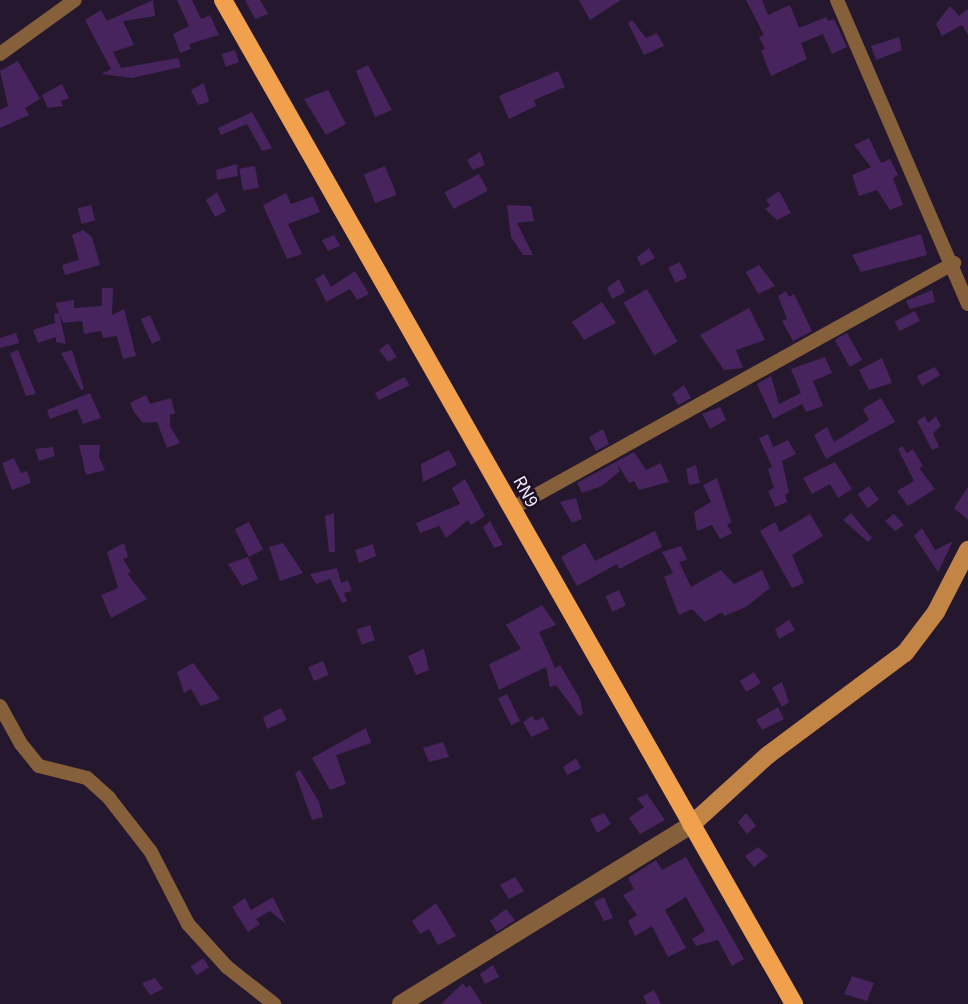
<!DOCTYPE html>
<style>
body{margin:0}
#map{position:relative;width:968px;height:1004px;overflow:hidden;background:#25182e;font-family:"Source Sans 3",sans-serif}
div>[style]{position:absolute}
.building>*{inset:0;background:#47245d;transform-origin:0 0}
.minor>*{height:14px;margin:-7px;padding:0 7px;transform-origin:7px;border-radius:7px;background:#86603b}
.tertiary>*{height:18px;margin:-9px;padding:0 9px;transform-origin:9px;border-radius:9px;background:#86603b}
.secondary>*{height:18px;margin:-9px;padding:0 9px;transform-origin:9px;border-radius:9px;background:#c28546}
.primary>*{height:18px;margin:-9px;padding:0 9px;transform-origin:9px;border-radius:9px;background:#f1a14e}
span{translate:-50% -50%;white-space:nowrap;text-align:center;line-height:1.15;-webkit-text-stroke:5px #1c0f24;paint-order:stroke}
.street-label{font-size:19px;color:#f2e9f9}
</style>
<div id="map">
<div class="building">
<i style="clip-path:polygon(153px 0,155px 16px,123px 21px,134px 45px,113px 52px,121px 68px,178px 58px,181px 67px,132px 78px,101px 74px,111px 69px,85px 20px,101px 10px,107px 21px)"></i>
<i style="clip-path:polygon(177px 0,192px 0,201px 19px,210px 15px,219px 35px,189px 44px,191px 49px,180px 53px,173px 34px,189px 26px)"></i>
<i style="clip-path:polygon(245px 0,260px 0,268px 14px,255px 19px)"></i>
<i style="clip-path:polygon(579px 0,621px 0,590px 20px)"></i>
<i style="clip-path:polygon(746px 0,762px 0,768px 15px,790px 5px,799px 28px,826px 17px,828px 21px,834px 19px,847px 47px,832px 54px,823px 34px,801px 43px,807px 59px,771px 76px,761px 51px,765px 49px,759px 37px,764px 35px)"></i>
<i style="clip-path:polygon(950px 6px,959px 16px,968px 9px,968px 35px,962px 25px,942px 36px,936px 24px)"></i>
<i style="clip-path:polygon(632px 20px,646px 38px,657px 33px,664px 46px,644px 55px,628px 23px)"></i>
<i style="clip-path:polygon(899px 37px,902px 50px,876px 60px,871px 46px)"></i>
<i style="left:235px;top:50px;width:13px;height:14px;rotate:72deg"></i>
<i style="clip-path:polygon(18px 61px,40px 99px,25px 108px,29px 115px,0 128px,0 110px,8px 106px,0 71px)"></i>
<i style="clip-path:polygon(368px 65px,392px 110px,375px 117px,356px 71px)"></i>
<i style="clip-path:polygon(558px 71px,565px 87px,534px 100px,536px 106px,509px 119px,499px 96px)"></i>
<i style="clip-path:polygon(204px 83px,209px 102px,198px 105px,191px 90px)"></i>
<i style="clip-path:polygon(62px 84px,69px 98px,61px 101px,63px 106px,48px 108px,42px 95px)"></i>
<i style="clip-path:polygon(328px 90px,346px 124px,326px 135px,304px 99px)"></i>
<i style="clip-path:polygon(252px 112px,272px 148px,262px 151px,247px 124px,221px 135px,218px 128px)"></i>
<i style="clip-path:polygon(869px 138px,881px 163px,890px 159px,898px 175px,893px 178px,903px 205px,890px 210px,877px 190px,859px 196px,852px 175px,871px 167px,854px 145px)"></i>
<i style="clip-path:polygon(480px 152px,485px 165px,473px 170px,467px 160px)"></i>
<i style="clip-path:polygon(237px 164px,238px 176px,217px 180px,216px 170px)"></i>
<i style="left:255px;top:166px;width:22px;height:16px;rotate:80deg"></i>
<i style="left:385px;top:166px;width:31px;height:23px;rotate:68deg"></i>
<i style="left:479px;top:174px;width:19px;height:39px;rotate:62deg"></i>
<i style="clip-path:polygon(779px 191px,791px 213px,777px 220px,765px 209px,770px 206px,766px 200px)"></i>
<i style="clip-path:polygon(217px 192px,226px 211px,215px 217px,206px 200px)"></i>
<i style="clip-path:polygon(286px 193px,291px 204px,313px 196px,320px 212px,288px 224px,302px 254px,287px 259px,263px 205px)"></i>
<i style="left:91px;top:205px;width:16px;height:14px;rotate:75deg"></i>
<i style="clip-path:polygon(507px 205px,531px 206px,534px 221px,517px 223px,533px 255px,523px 255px,511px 237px)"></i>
<i style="clip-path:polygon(83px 230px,92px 237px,100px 265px,65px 275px,62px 265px,79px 260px,72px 235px)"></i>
<i style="clip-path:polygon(921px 234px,927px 255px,861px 272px,852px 255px)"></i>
<i style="clip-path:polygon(334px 235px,340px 246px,328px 251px,322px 240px)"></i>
<i style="clip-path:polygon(649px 248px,655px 258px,641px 266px,637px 257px)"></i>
<i style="left:680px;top:262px;width:17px;height:13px;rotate:65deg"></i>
<i style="clip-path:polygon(759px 265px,775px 286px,758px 294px,746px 272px)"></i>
<i style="clip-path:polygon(355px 271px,369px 294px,357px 300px,350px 289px,326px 302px,315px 279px,324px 274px,331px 287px)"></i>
<i style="clip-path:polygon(619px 279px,625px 292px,612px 299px,607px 288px)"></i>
<i style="clip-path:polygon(102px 288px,113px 288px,112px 315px,124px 309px,136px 356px,123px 359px,117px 336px,103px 338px,101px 331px,84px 334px,82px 321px,63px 323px,59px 313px,66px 344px,56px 342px,56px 337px,38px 343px,33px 330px,55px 323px,54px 314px,59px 313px,55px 303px,74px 300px,74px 308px,102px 306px)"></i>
<i style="left:647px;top:289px;width:61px;height:27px;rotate:60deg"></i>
<i style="clip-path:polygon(932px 290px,935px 302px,910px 309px,906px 301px)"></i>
<i style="clip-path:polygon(786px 291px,789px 297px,794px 294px,812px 331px,793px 341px,782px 321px,787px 319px,778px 296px)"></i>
<i style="clip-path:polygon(602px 302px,616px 323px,584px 340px,572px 322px)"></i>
<i style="clip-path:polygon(749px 308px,765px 340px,736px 350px,743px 368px,724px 370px,700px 335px)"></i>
<i style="left:915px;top:311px;width:11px;height:23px;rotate:63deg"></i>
<i style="left:150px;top:315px;width:27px;height:10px;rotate:66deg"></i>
<i style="clip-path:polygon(16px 333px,19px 343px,0 348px,0 338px)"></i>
<i style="left:847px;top:333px;width:31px;height:14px;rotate:61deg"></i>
<i style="clip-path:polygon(388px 343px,397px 357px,388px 362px,379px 350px)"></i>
<i style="clip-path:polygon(18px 350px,36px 394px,26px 396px,10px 353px)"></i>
<i style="clip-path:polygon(72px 350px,84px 389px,81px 390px,61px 353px)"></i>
<i style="clip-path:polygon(825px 357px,832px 373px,813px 381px,823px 406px,806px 412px,802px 404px,773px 419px,757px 384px,771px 376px,779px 404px,801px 393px,791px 369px)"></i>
<i style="clip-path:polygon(882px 358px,892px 383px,869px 390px,859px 370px)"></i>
<i style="clip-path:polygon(935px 367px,940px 375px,922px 386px,917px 376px)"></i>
<i style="clip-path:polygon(404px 377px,410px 385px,379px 400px,375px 393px)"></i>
<i style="clip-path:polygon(684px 385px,691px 398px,678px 405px,672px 394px)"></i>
<i style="clip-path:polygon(90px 393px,101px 418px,83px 424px,77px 409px,50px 419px,47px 410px)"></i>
<i style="clip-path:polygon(146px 395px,150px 404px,171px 398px,175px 414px,170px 414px,170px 426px,180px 443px,167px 448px,157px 422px,143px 423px,134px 412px,130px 403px)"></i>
<i style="clip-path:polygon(881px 398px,895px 422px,826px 459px,814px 435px,827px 427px,834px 442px,869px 420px,863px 409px)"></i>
<i style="clip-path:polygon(720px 407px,726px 420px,710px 429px,702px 414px)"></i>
<i style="clip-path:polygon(925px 416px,928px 423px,936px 416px,941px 426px,933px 433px,939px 447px,932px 450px,917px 421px)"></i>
<i style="clip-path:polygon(603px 429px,609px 444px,596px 451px,589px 437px)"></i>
<i style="clip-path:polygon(768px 434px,773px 447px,788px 440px,796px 454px,782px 461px,789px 492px,785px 495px,787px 502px,775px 507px,768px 491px,774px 488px,768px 469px,772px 467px,759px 438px)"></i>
<i style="clip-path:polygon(79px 445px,100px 445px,99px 457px,105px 470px,86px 475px)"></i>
<i style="clip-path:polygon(902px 446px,907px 453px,913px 449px,923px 466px,919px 468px,935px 489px,908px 506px,897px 491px,914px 481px,898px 449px)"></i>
<i style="clip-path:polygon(53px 447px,55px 456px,39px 461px,35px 449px)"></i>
<i style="clip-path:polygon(449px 450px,457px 465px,423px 482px,421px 464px)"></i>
<i style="clip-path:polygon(634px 452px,646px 470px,661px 463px,669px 482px,639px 490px,634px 481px,629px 483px,617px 463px,620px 471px,602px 486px,582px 493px,577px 483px)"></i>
<i style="clip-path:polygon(14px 458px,21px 473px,27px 471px,31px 483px,12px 490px,2px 463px)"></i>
<i style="clip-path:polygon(835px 462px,852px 489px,838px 498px,830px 484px,812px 494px,803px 478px)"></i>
<i style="clip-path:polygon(696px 465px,700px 483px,689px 485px,686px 469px)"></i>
<i style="clip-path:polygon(717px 478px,731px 522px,727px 525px,732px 533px,720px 539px,712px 525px,697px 531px,694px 512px,711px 502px,703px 485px)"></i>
<i style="clip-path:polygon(465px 479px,485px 516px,471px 525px,468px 520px,446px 538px,439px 526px,420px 533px,416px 523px,460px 504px,452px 488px)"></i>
<i style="left:869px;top:486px;width:17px;height:14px;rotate:54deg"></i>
<i style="clip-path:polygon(968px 487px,968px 520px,954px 508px)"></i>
<i style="clip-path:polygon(576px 498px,582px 519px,572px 523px,560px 502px)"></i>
<i style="clip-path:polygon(334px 513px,335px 552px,329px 552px,325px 516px)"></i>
<i style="clip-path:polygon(851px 513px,872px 538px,868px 542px,843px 520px)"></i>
<i style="clip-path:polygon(810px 514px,823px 536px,792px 555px,804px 583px,792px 588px,760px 531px,775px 522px,780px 532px)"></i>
<i style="clip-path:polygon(894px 514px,904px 525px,895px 531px,885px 521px)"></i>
<i style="clip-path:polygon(490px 521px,503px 545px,494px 548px,483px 527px)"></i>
<i style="left:249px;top:522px;width:31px;height:16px;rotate:63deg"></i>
<i style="clip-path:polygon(922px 528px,935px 550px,953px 541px,938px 572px,914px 536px)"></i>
<i style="clip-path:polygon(655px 531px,662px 547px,619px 569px,617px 564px,577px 586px,561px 557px,585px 543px,595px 561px)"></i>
<i style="clip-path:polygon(124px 543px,128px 557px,123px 559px,131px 572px,127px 573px,147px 599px,111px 618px,101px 595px,118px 588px,107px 552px)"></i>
<i style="clip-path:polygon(283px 543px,303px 573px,280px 581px,269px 547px)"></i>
<i style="clip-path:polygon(373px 544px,376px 556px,359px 563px,355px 550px)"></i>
<i style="clip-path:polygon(681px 546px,687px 560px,679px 562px,691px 587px,721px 570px,734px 584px,762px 570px,770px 588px,746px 607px,724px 616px,722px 612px,705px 622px,692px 609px,679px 615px,664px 577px,673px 573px,662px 552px)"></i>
<i style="clip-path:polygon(248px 557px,258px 579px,242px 586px,228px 564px)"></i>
<i style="clip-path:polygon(337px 568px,341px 583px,348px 580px,352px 591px,344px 593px,347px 601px,342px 603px,330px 579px,316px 584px,310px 574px)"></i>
<i style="left:619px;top:590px;width:17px;height:15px;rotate:66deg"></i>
<i style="clip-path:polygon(542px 605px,556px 625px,539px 632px,555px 668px,560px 665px,580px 699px,583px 714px,579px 716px,556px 685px,550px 687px,546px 667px,499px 690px,489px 664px,521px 649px,506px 625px)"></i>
<i style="clip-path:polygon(789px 620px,795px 630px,779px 639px,775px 629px)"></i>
<i style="left:370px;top:625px;width:16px;height:14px;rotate:72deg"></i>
<i style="clip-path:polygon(424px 649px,429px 670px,416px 675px,408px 656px)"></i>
<i style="left:323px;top:661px;width:15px;height:16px;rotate:67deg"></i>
<i style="clip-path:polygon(193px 663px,220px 699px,201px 706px,191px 689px,184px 693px,177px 672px)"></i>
<i style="left:754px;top:672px;width:13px;height:17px;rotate:58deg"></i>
<i style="clip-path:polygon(782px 682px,789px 702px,782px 707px,772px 688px)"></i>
<i style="left:507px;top:694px;width:30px;height:10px;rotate:64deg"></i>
<i style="clip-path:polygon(778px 707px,784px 719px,762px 730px,756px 720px)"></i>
<i style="clip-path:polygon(281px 708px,287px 720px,267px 729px,263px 717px)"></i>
<i style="clip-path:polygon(532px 716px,536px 721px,543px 717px,549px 729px,531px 737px,523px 722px)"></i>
<i style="clip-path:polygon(366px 728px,371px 743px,336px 755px,346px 784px,330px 790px,312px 758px)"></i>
<i style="clip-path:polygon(443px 742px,449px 757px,429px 762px,423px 748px)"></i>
<i style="clip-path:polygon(576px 758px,581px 768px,567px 775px,563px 767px)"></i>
<i style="clip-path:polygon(300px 770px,319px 802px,323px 817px,312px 820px,295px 773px)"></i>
<i style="clip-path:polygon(647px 794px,665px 820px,640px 834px,629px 818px,644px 807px,637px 798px)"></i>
<i style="clip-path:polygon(604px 813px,611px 824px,597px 833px,590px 819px)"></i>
<i style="clip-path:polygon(746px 813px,756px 826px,747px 834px,738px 822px)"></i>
<i style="clip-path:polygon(758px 847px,768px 856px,754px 867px,745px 856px)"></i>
<i style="clip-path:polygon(686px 857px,744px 959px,732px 966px,718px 940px,696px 946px,692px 939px,705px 931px,686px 897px,665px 910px,686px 948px,668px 957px,652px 926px,635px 936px,628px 921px,637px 915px,623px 895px,634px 889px,628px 878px,656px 860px,662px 870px)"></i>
<i style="clip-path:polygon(515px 877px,524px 891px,509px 899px,500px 885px)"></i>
<i style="clip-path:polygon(273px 897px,286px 924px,270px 911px,256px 919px,260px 924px,248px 932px,232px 907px,245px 898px,251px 910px)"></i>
<i style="clip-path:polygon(604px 897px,613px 918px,604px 921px,594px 902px)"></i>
<i style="clip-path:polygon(436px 903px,456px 936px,438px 945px,429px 929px,420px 934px,412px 921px)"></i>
<i style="clip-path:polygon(506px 909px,515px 920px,497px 932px,490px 921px)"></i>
<i style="left:203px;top:958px;width:11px;height:15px;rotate:56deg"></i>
<i style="clip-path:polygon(493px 965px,499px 977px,485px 984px,480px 974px)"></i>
<i style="clip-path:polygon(852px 976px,874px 983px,867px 1001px,844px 994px)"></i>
<i style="clip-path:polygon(155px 978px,163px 989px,150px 995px,142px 983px)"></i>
<i style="clip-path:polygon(463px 983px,466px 988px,470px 985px,482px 1004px,441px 1004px)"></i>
<i style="clip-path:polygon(654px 990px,661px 1004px,647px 1004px,643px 996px)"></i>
</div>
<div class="minor">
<i style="left:837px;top:0;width:331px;rotate:66.7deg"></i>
<i style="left:0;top:54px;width:92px;rotate:-35.8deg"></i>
<i style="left:511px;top:509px;width:507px;rotate:-29.04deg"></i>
<i style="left:0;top:706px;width:43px;rotate:61.1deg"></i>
<i style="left:21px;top:744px;width:28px;rotate:51deg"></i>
<i style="left:39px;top:766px;width:49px;rotate:14deg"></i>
<i style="left:87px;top:778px;width:30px;rotate:42deg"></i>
<i style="left:109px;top:798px;width:68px;rotate:52.1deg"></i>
<i style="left:151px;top:852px;width:81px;rotate:62.8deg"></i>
<i style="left:188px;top:924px;width:58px;rotate:47.8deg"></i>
<i style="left:227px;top:967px;width:60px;rotate:38.2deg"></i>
</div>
<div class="tertiary">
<i style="left:401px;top:1004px;width:341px;rotate:-31.7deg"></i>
</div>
<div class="secondary">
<i style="left:691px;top:825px;width:104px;rotate:-42.3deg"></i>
<i style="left:768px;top:755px;width:171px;rotate:-36.7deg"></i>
<i style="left:905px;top:653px;width:51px;rotate:-52.9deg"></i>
<i style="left:936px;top:612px;width:70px;rotate:-62.7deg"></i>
</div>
<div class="primary">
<i style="left:223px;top:0;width:1155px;rotate:60.37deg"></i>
</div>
<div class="street-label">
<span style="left:525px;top:492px;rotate:61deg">RN9</span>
</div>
</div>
